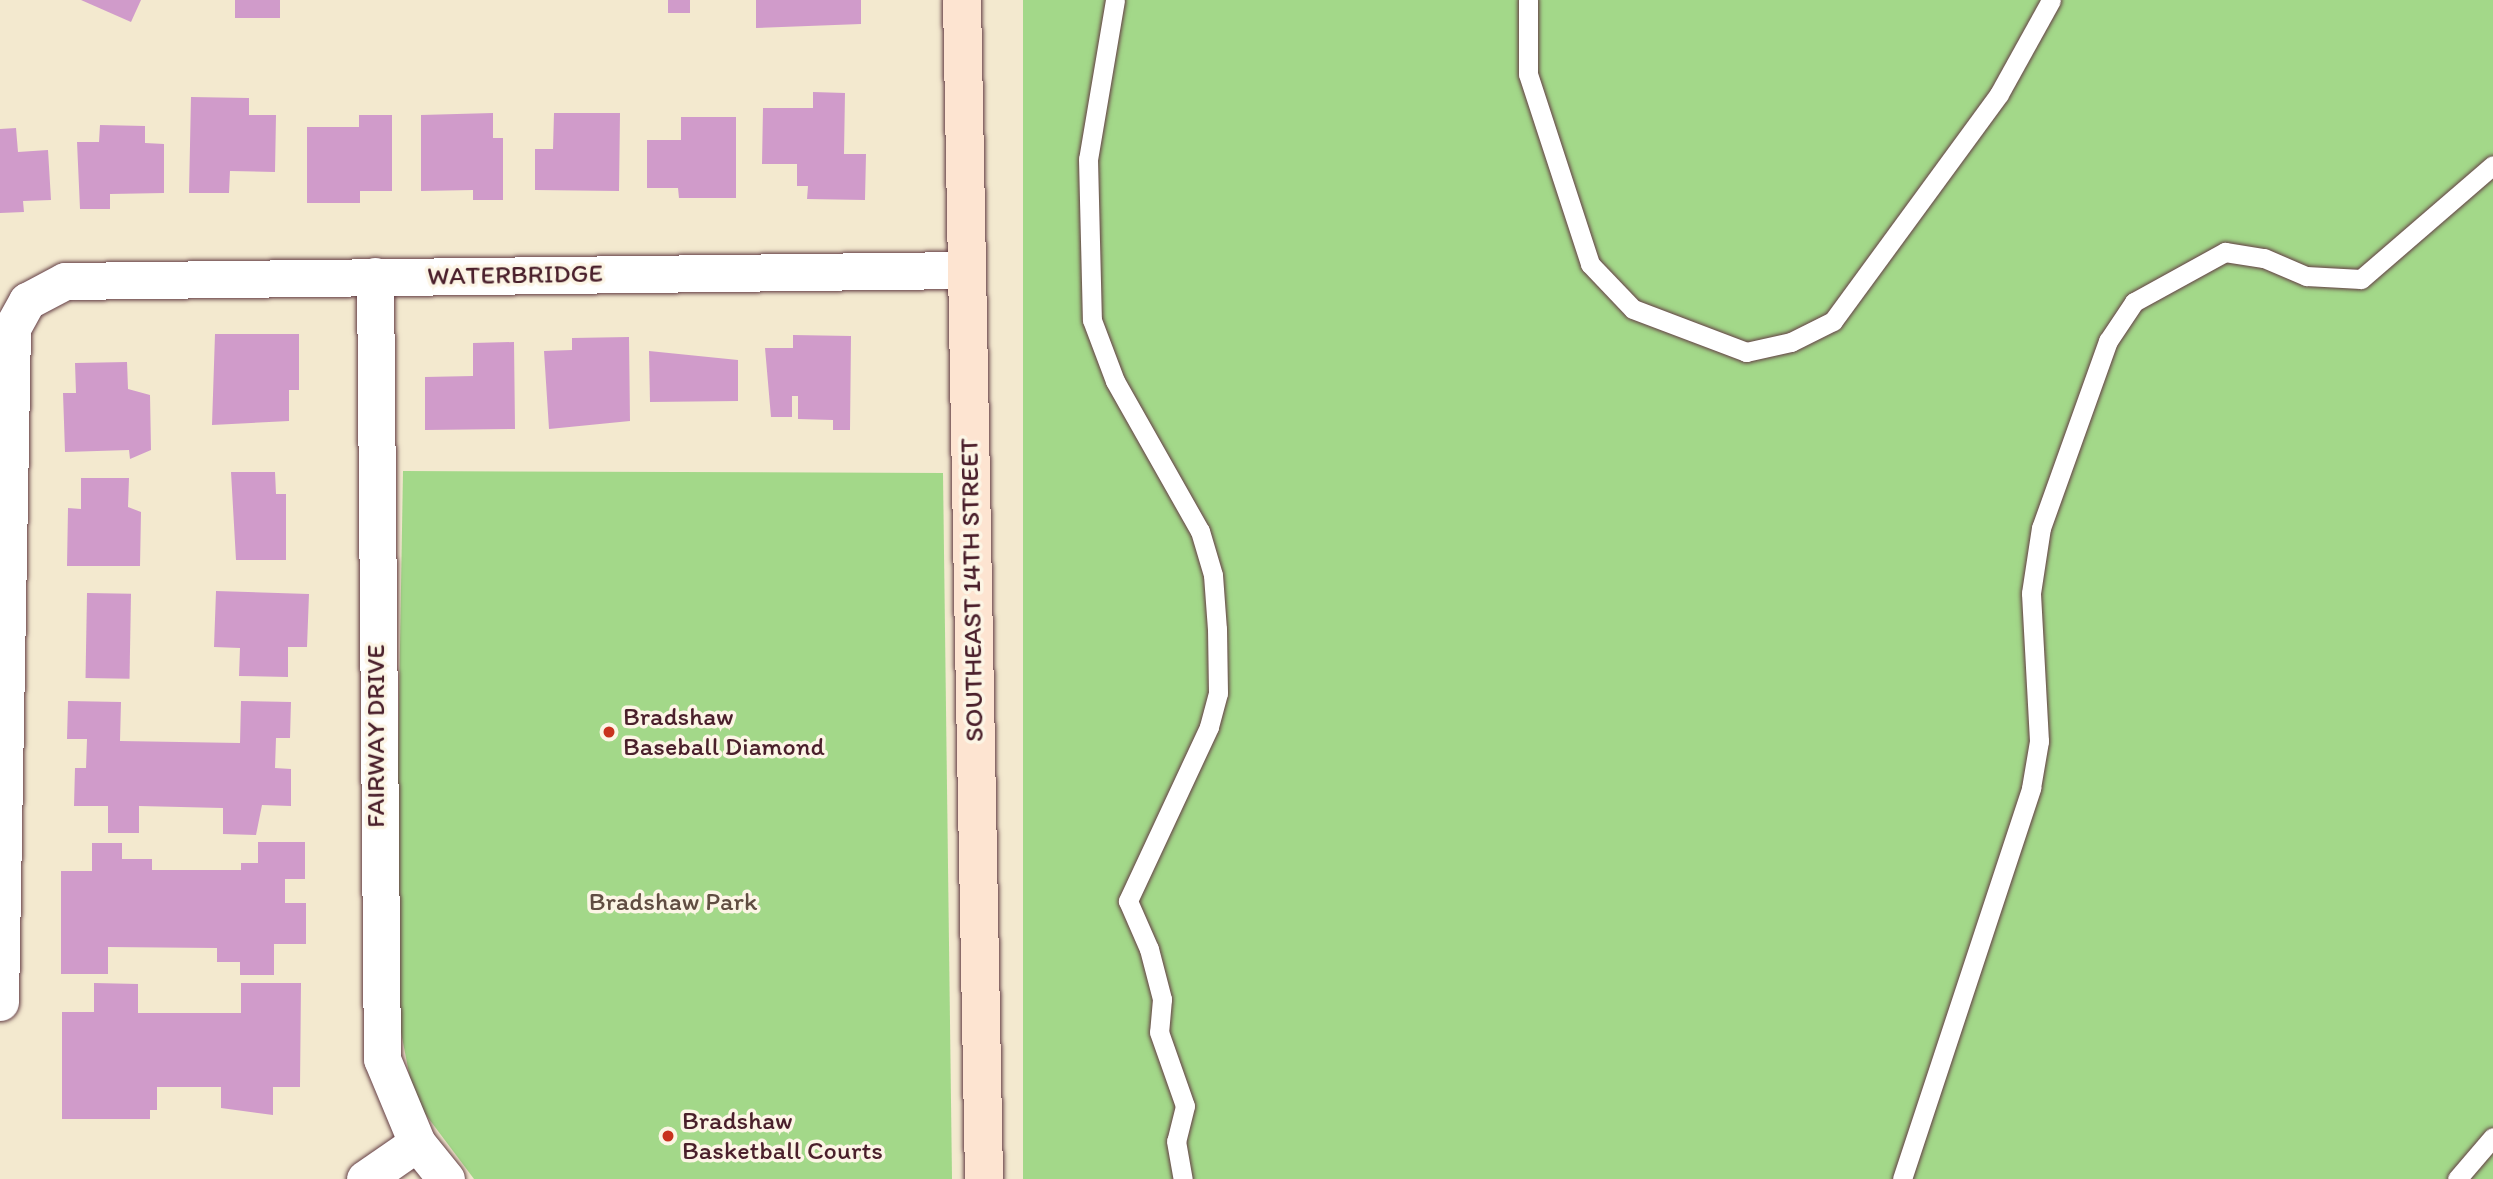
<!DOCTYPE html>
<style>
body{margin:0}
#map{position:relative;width:2493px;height:1179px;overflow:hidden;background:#f3e9cf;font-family:Itim,sans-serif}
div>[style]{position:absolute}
.green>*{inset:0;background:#a3d889;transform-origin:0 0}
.building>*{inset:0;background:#d09bca;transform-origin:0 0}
.roads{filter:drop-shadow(0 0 2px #633d44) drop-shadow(0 0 2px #633d44)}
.lane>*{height:19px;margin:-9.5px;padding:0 9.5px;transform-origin:9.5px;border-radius:9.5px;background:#fff}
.street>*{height:37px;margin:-18.5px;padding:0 18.5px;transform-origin:18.5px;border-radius:18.5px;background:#fff}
.secondary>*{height:38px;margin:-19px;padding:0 19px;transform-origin:19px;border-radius:19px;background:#fde4d1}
.dots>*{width:19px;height:19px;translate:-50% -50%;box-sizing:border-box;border:4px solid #fcf5e5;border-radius:50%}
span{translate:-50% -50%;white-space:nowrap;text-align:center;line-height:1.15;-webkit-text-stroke:7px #fcf5e5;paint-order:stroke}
.street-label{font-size:26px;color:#4a1f2b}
.poi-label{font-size:26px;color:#4a1f2b}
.left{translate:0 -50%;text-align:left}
.park-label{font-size:26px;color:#604d42}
</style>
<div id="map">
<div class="green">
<i style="left:1023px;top:0;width:1470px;height:1179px"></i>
<i style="clip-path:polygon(403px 471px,943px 473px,952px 1179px,474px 1179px,414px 1099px,394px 996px)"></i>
</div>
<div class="building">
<i style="clip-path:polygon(81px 0,141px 0,131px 22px)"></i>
<i style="left:235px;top:0;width:45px;height:18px"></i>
<i style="left:668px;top:0;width:22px;height:13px"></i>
<i style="clip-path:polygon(756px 0,861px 0,861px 24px,756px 28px)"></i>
<i style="clip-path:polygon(813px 92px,845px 93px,844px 154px,866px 154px,865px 200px,807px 199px,808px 186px,797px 186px,797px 164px,762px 164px,763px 108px,813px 108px)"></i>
<i style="clip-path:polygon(191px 97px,249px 98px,249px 115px,276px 115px,275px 172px,230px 171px,229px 193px,189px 193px)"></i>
<i style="clip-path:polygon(493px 113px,493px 138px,503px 138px,503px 200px,473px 200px,473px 190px,421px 191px,421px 115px)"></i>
<i style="clip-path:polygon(554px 113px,620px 113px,619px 191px,535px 190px,535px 149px,553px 149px)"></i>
<i style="clip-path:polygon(359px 115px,392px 115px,392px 191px,360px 191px,360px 203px,307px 203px,307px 127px,359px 127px)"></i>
<i style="clip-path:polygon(681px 117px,736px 117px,736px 198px,679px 198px,678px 188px,647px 188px,647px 140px,681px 140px)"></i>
<i style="clip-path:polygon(100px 125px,145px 126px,145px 143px,164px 144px,164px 193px,110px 194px,110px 209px,80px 209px,77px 142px,99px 142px)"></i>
<i style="clip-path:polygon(16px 128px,18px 152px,48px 150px,51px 200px,23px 201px,24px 212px,0 213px,0 129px)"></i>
<i style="clip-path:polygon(215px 334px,299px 334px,299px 390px,289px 390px,289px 421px,212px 425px)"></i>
<i style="clip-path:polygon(793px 335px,851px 336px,850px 430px,833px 430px,833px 420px,798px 419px,798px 396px,792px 396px,792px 417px,771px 417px,765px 348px,793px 348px)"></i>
<i style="clip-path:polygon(629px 337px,630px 421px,549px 429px,544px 351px,572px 350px,572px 338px)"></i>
<i style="clip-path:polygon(514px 342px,515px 429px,425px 430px,425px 377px,473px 376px,473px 343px)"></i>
<i style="clip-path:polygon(649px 351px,738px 360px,738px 401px,650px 402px)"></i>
<i style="clip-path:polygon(127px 362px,128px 389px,150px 395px,151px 450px,130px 459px,129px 450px,65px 452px,63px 393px,76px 393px,75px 363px)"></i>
<i style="clip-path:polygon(231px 472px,275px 472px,276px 494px,286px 494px,286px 560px,236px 560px)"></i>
<i style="clip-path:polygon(81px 478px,129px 478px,128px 507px,141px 512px,140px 566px,67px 566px,68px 508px,81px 509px)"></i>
<i style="clip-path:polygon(216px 591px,309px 594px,307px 647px,288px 647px,288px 677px,239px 676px,240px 648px,214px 647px)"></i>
<i style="left:87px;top:593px;width:44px;height:85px;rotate:1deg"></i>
<i style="clip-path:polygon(68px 701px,121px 702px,120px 741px,240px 743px,241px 701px,291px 702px,290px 738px,276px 738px,275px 768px,291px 769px,291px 806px,262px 805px,256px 835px,223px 834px,223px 808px,139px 806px,139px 833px,108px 833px,108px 806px,74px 806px,75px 768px,86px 768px,87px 739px,67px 739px)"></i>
<i style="clip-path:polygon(258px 842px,305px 842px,305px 879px,285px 879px,285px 903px,306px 903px,306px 944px,274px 944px,274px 975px,240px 975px,240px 962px,217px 962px,217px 948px,108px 947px,108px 974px,61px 974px,61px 871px,92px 871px,92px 843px,122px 843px,122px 859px,152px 859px,152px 870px,241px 870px,241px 863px,258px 863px)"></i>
<i style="clip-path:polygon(94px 983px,138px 984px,138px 1013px,241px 1013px,241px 983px,301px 983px,300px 1087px,273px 1087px,273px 1115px,221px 1108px,221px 1087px,157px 1087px,157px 1110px,150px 1110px,150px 1119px,62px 1119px,62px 1012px,94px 1012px)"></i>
</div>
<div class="roads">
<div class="lane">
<i style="left:1115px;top:0;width:161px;rotate:99.6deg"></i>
<i style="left:1088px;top:159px;width:161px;rotate:88.6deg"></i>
<i style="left:1092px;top:320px;width:65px;rotate:69.3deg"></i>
<i style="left:1115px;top:381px;width:172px;rotate:60.5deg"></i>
<i style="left:1200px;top:531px;width:46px;rotate:73.5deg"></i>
<i style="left:1213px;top:575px;width:54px;rotate:85.8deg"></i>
<i style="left:1217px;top:629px;width:64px;rotate:89.1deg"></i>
<i style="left:1218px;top:693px;width:35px;rotate:105deg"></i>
<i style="left:1209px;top:727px;width:192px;rotate:115deg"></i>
<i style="left:1128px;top:901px;width:52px;rotate:66.4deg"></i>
<i style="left:1149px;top:949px;width:52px;rotate:75.4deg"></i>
<i style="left:1162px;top:999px;width:33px;rotate:95deg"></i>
<i style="left:1159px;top:1032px;width:78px;rotate:70.6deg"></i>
<i style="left:1185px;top:1106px;width:36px;rotate:104deg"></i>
<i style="left:1176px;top:1141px;width:39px;rotate:80deg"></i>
<i style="left:1528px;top:0;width:74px;rotate:90deg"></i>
<i style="left:1528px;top:74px;width:200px;rotate:71.9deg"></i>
<i style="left:1590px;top:264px;width:62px;rotate:46.3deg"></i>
<i style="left:1633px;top:309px;width:121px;rotate:20.8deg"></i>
<i style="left:1746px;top:352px;width:46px;rotate:-12.5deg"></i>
<i style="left:1791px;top:342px;width:47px;rotate:-26.6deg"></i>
<i style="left:1833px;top:321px;width:281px;rotate:-53.8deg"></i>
<i style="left:1999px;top:94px;width:107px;rotate:-61deg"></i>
<i style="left:1902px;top:1179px;width:412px;rotate:-71.7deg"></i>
<i style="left:2031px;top:788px;width:48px;rotate:-80.3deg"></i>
<i style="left:2039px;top:741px;width:148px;rotate:-93.1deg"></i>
<i style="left:2031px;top:593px;width:66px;rotate:-81.3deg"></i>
<i style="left:2041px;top:528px;width:199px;rotate:-70.3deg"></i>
<i style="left:2108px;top:341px;width:47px;rotate:-56.3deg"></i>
<i style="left:2134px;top:302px;width:104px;rotate:-28.8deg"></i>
<i style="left:2225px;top:252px;width:39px;rotate:9deg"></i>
<i style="left:2264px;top:258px;width:46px;rotate:23.2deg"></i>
<i style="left:2306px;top:276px;width:55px;rotate:3.1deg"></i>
<i style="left:2361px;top:279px;width:174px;rotate:-40.8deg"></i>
<i style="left:2457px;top:1179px;width:55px;rotate:-49.4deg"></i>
</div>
<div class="street">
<i style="left:375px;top:276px;width:783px;rotate:89.49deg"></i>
<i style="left:382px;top:1059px;width:91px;rotate:67.4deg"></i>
<i style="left:417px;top:1143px;width:46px;rotate:51.1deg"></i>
<i style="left:0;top:1002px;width:674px;rotate:-88.98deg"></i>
<i style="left:12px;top:328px;width:31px;rotate:-61deg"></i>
<i style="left:27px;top:301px;width:43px;rotate:-27.8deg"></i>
<i style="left:65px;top:281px;width:901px;rotate:-0.7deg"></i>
<i style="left:365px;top:1179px;width:63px;rotate:-34.7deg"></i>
</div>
<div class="secondary">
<i style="left:962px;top:0;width:1179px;rotate:88.93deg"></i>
</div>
</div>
<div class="dots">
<i style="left:609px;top:732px;background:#c8321e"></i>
<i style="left:668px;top:1136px;background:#c8321e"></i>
</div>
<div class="street-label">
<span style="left:515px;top:275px;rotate:-1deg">WATERBRIDGE</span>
<span style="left:972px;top:590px;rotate:-91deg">SOUTHEAST 14TH STREET</span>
<span style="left:376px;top:736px;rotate:-90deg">FAIRWAY DRIVE</span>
</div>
<div class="poi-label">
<span class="left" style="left:623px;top:732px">Bradshaw<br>Baseball Diamond</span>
<span class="left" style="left:682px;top:1136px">Bradshaw<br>Basketball Courts</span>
</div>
<div class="park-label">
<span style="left:673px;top:902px">Bradshaw Park</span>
</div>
</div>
